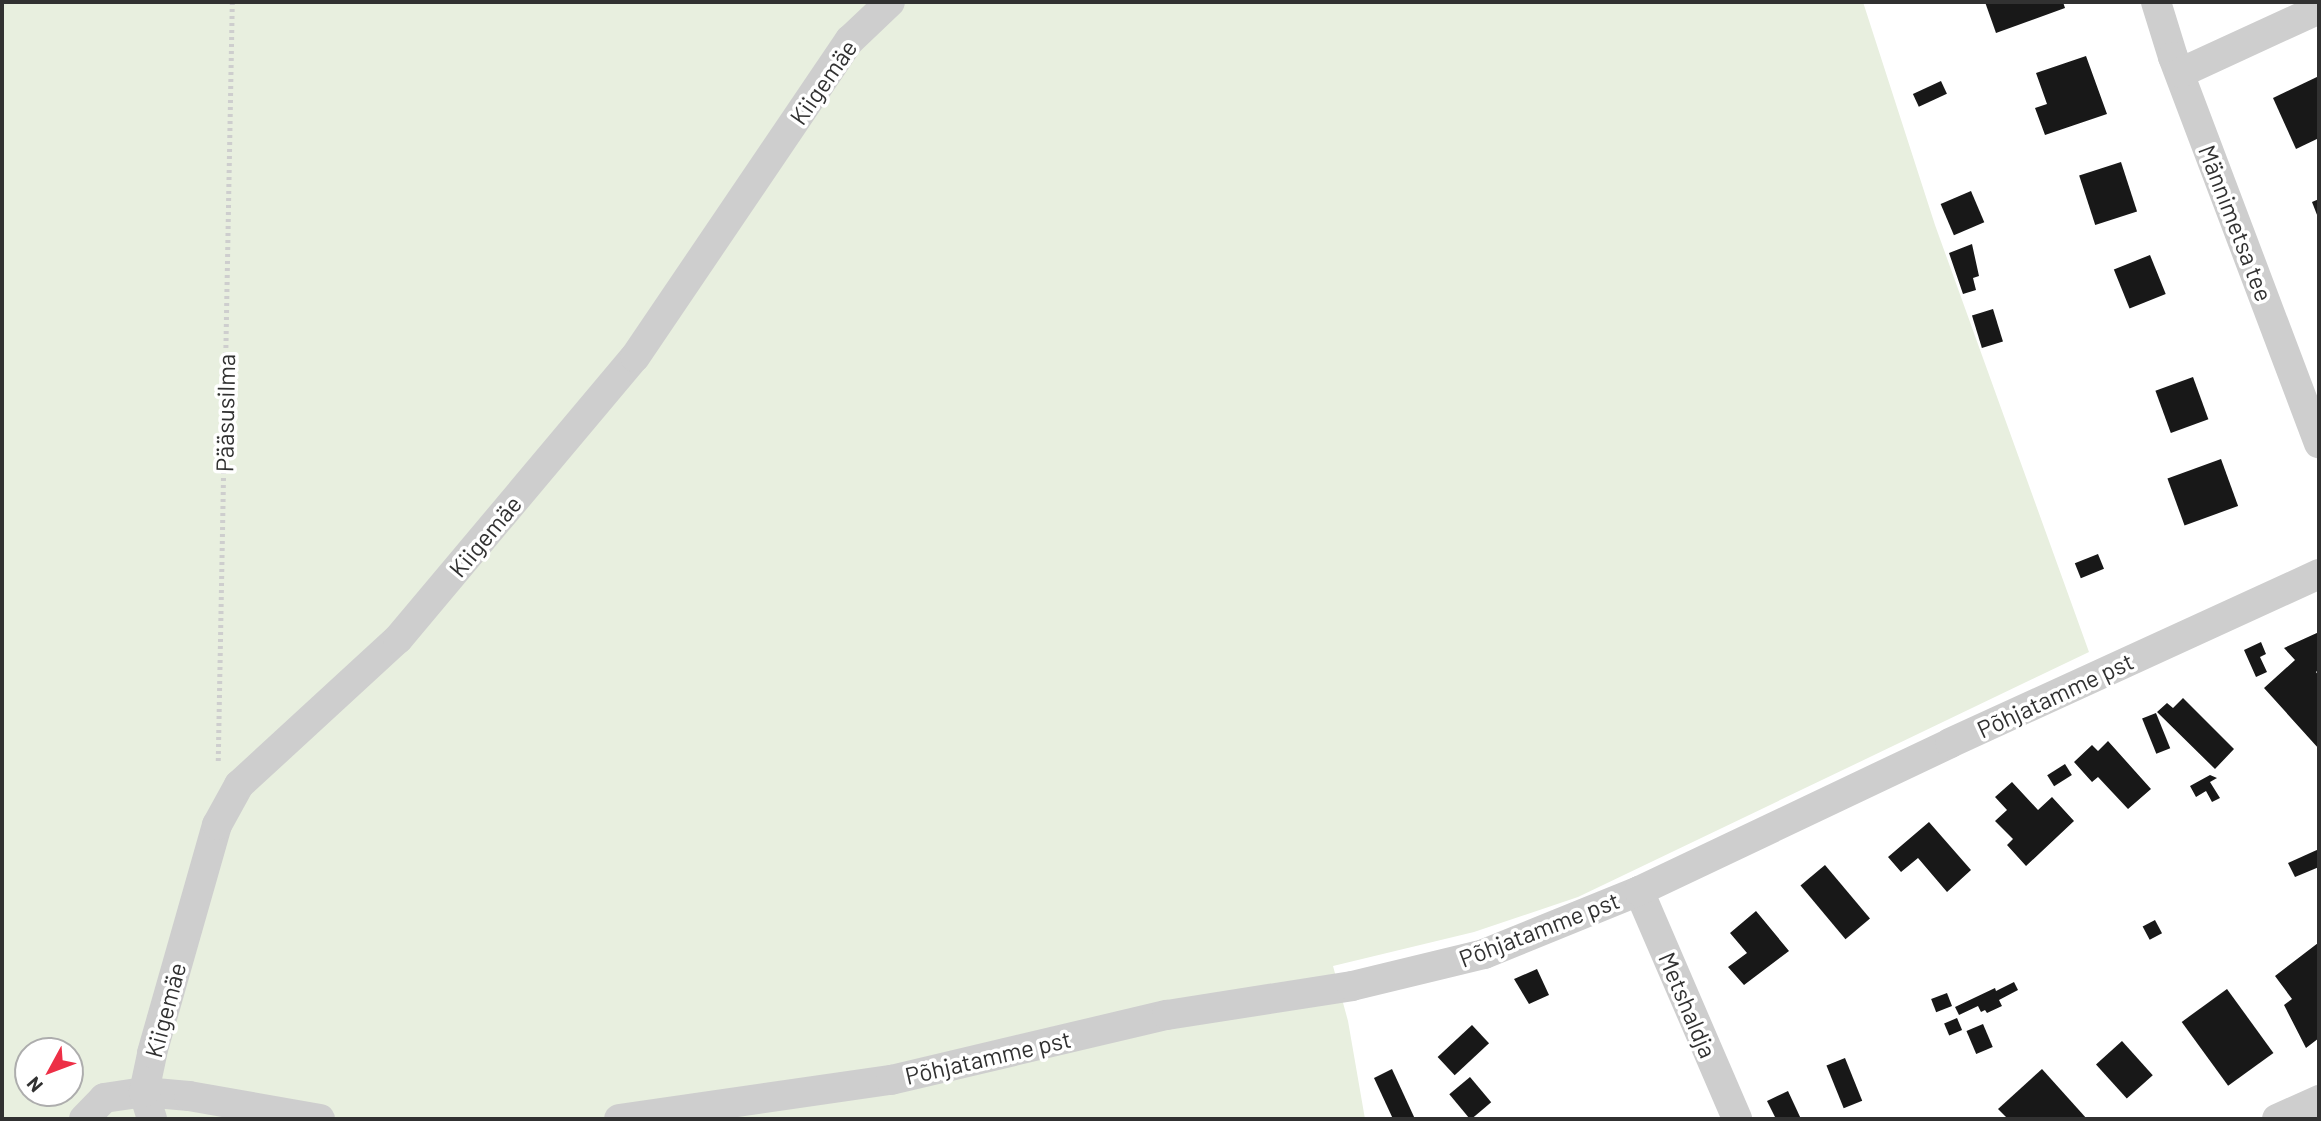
<!DOCTYPE html>
<meta charset="utf-8">
<style>
body{margin:0}
#map{position:relative;width:2321px;height:1121px;overflow:hidden;background:#fff;font-family:Barlow,sans-serif}
div>[style]{position:absolute}
.green>*{inset:0;background:#e8efdf}
.building>*{inset:0;background:#181818;transform-origin:0 0}
.path>*{height:4.5px;margin-top:-2.25px;transform-origin:0;background:repeating-linear-gradient(90deg,#cecece 0 3.5px,transparent 0 7px)}
.street>*{height:30px;margin:-15px;padding:0 15px;transform-origin:15px;border-radius:15px;background:#cecece}
span{translate:-50% -50%;white-space:nowrap;text-align:center;line-height:1.15;-webkit-text-stroke:7px #fff;paint-order:stroke}
.street-label{font-size:24px;color:#313131}
.frame{position:absolute;inset:0;border:4px solid #313131;pointer-events:none}
.north{position:absolute;left:14px;top:1037px;width:70px;height:70px;box-sizing:border-box;background:#fff;border:2px solid #adadad;border-radius:50%;rotate:229deg;font-size:19px;font-weight:700;line-height:28px;text-align:center;color:#313131}
.north::after{content:'';display:block;margin:auto;width:24px;height:32px;background:#ed2f46;clip-path:polygon(50% 0,100% 100%,50% 72%,0 100%)}
</style>
<div id="map">
<div class="green">
<i style="clip-path:polygon(evenodd,2px 2px,1863px 2px,1935px 225px,2089px 652px,1578px 897px,1474px 932px,1333px 966px,1348px 1021px,1365px 1119px,2px 1119px,2px 2px,28px 1051px,70px 1051px,70px 1093px,28px 1093px,28px 1051px)"></i>
</div>
<div class="building">
<i style="clip-path:polygon(1985px 2px,2063px 2px,2065px 8px,1996px 33px)"></i>
<i style="clip-path:polygon(2086px 56px,2107px 114px,2045px 135px,2035px 108px,2047px 104px,2036px 73px)"></i>
<i style="clip-path:polygon(2319px 76px,2319px 138px,2296px 149px,2273px 98px)"></i>
<i style="left:1941px;top:81px;width:14px;height:31px;rotate:65deg"></i>
<i style="left:2121px;top:162px;width:52px;height:44px;rotate:72deg"></i>
<i style="left:1971px;top:191px;width:34px;height:33px;rotate:67deg"></i>
<i style="clip-path:polygon(2319px 199px,2319px 220px,2312px 202px)"></i>
<i style="clip-path:polygon(1972px 244px,1979px 276px,1973px 278px,1976px 290px,1963px 294px,1949px 253px)"></i>
<i style="left:2150px;top:255px;width:42px;height:39px;rotate:68deg"></i>
<i style="left:1993px;top:309px;width:34px;height:22px;rotate:73deg"></i>
<i style="left:2193px;top:377px;width:45px;height:40px;rotate:70deg"></i>
<i style="left:2221px;top:459px;width:50px;height:57px;rotate:70deg"></i>
<i style="left:2098px;top:554px;width:16px;height:25px;rotate:68deg"></i>
<i style="clip-path:polygon(2319px 632px,2319px 669px,2316px 672px,2319px 676px,2319px 749px,2264px 688px,2295px 660px,2284px 648px)"></i>
<i style="clip-path:polygon(2261px 642px,2266px 654px,2260px 657px,2267px 672px,2256px 677px,2244px 650px)"></i>
<i style="clip-path:polygon(2183px 698px,2234px 749px,2215px 769px,2157px 712px,2167px 703px,2173px 708px)"></i>
<i style="left:2156px;top:713px;width:38px;height:15px;rotate:68deg"></i>
<i style="clip-path:polygon(2108px 741px,2151px 789px,2128px 809px,2098px 777px,2092px 782px,2074px 762px,2092px 745px,2098px 751px)"></i>
<i style="left:2065px;top:764px;width:13px;height:21px;rotate:58deg"></i>
<i style="clip-path:polygon(2210px 775px,2217px 778px,2210px 782px,2220px 798px,2212px 802px,2206px 791px,2196px 797px,2190px 786px)"></i>
<i style="clip-path:polygon(2012px 782px,2038px 810px,2052px 797px,2074px 821px,2026px 866px,2007px 845px,2013px 839px,1995px 821px,2007px 810px,1995px 797px)"></i>
<i style="clip-path:polygon(1929px 822px,1971px 870px,1947px 892px,1918px 858px,1901px 872px,1888px 857px)"></i>
<i style="clip-path:polygon(2319px 849px,2319px 867px,2295px 877px,2288px 863px)"></i>
<i style="left:1825px;top:865px;width:70px;height:32px;rotate:50deg"></i>
<i style="clip-path:polygon(1756px 911px,1789px 951px,1744px 985px,1728px 967px,1747px 953px,1730px 933px)"></i>
<i style="left:2155px;top:920px;width:15px;height:14px;rotate:62deg"></i>
<i style="clip-path:polygon(2318px 943px,2319px 1038px,2306px 1048px,2284px 1005px,2292px 999px,2275px 976px)"></i>
<i style="clip-path:polygon(1537px 969px,1549px 995px,1529px 1004px,1514px 979px)"></i>
<i style="clip-path:polygon(2014px 982px,2018px 990px,1999px 1000px,2002px 1006px,1987px 1013px,1985px 1010px,1981px 1012px,1978px 1006px,1959px 1015px,1955px 1007px,1995px 988px,1996px 991px)"></i>
<i style="left:2227px;top:989px;width:79px;height:56px;rotate:54deg"></i>
<i style="left:1947px;top:993px;width:14px;height:17px;rotate:69deg"></i>
<i style="left:1957px;top:1018px;width:13px;height:14px;rotate:67deg"></i>
<i style="left:1983px;top:1024px;width:25px;height:18px;rotate:67deg"></i>
<i style="left:1472px;top:1025px;width:25px;height:47px;rotate:47deg"></i>
<i style="left:2122px;top:1041px;width:46px;height:35px;rotate:48deg"></i>
<i style="left:1845px;top:1058px;width:46px;height:20px;rotate:68deg"></i>
<i style="clip-path:polygon(1392px 1069px,1415px 1119px,1393px 1119px,1374px 1078px)"></i>
<i style="clip-path:polygon(2042px 1069px,2087px 1119px,2008px 1119px,1998px 1109px)"></i>
<i style="left:1470px;top:1077px;width:33px;height:27px;rotate:50deg"></i>
<i style="clip-path:polygon(1788px 1091px,1801px 1119px,1776px 1119px,1767px 1101px)"></i>
</div>
<div class="path">
<i style="left:218px;top:761px;width:759px;rotate:-88.94deg"></i>
</div>
<div class="street">
<i style="left:2156px;top:2px;width:58px;rotate:72.8deg"></i>
<i style="left:2173px;top:57px;width:413px;rotate:69.3deg"></i>
<i style="left:2180px;top:73px;width:153px;rotate:-24.7deg"></i>
<i style="left:1639px;top:891px;width:248px;rotate:66.7deg"></i>
<i style="left:84px;top:1119px;width:29px;rotate:-46deg"></i>
<i style="left:104px;top:1098px;width:40px;rotate:-8.5deg"></i>
<i style="left:144px;top:1092px;width:45px;rotate:5.1deg"></i>
<i style="left:189px;top:1096px;width:133px;rotate:10deg"></i>
<i style="left:152px;top:1119px;width:28px;rotate:-107deg"></i>
<i style="left:144px;top:1092px;width:40px;rotate:-78deg"></i>
<i style="left:152px;top:1053px;width:237px;rotate:-74.1deg"></i>
<i style="left:217px;top:825px;width:46px;rotate:-61.2deg"></i>
<i style="left:239px;top:785px;width:216px;rotate:-42.6deg"></i>
<i style="left:398px;top:639px;width:368px;rotate:-50deg"></i>
<i style="left:635px;top:357px;width:383px;rotate:-55.9deg"></i>
<i style="left:850px;top:40px;width:55px;rotate:-43.5deg"></i>
<i style="left:619px;top:1119px;width:275px;rotate:-8.2deg"></i>
<i style="left:891px;top:1080px;width:284px;rotate:-13.3deg"></i>
<i style="left:1167px;top:1015px;width:187px;rotate:-8.9deg"></i>
<i style="left:1352px;top:986px;width:136px;rotate:-13.6deg"></i>
<i style="left:1484px;top:954px;width:167px;rotate:-22.1deg"></i>
<i style="left:1639px;top:891px;width:344px;rotate:-25.4deg"></i>
<i style="left:1950px;top:743px;width:406px;rotate:-24.6deg"></i>
<i style="left:2277px;top:1119px;width:46px;rotate:-24.3deg"></i>
</div>
<div class="street-label">
<span style="left:823px;top:82px;rotate:-55deg">Kiigemäe</span>
<span style="left:2236px;top:223px;rotate:69deg">Männimetsa tee</span>
<span style="left:225px;top:413px;rotate:-89deg">Pääsusilma</span>
<span style="left:485px;top:536px;rotate:-50deg">Kiigemäe</span>
<span style="left:2055px;top:695px;rotate:-25deg">Põhjatamme pst</span>
<span style="left:1539px;top:929px;rotate:-21deg">Põhjatamme pst</span>
<span style="left:1688px;top:1005px;rotate:67deg">Metshaldja</span>
<span style="left:165px;top:1010px;rotate:-75deg">Kiigemäe</span>
<span style="left:988px;top:1057px;rotate:-13deg">Põhjatamme pst</span>
</div>
<div class="frame"></div>
<div class="north">N</div>
</div>
